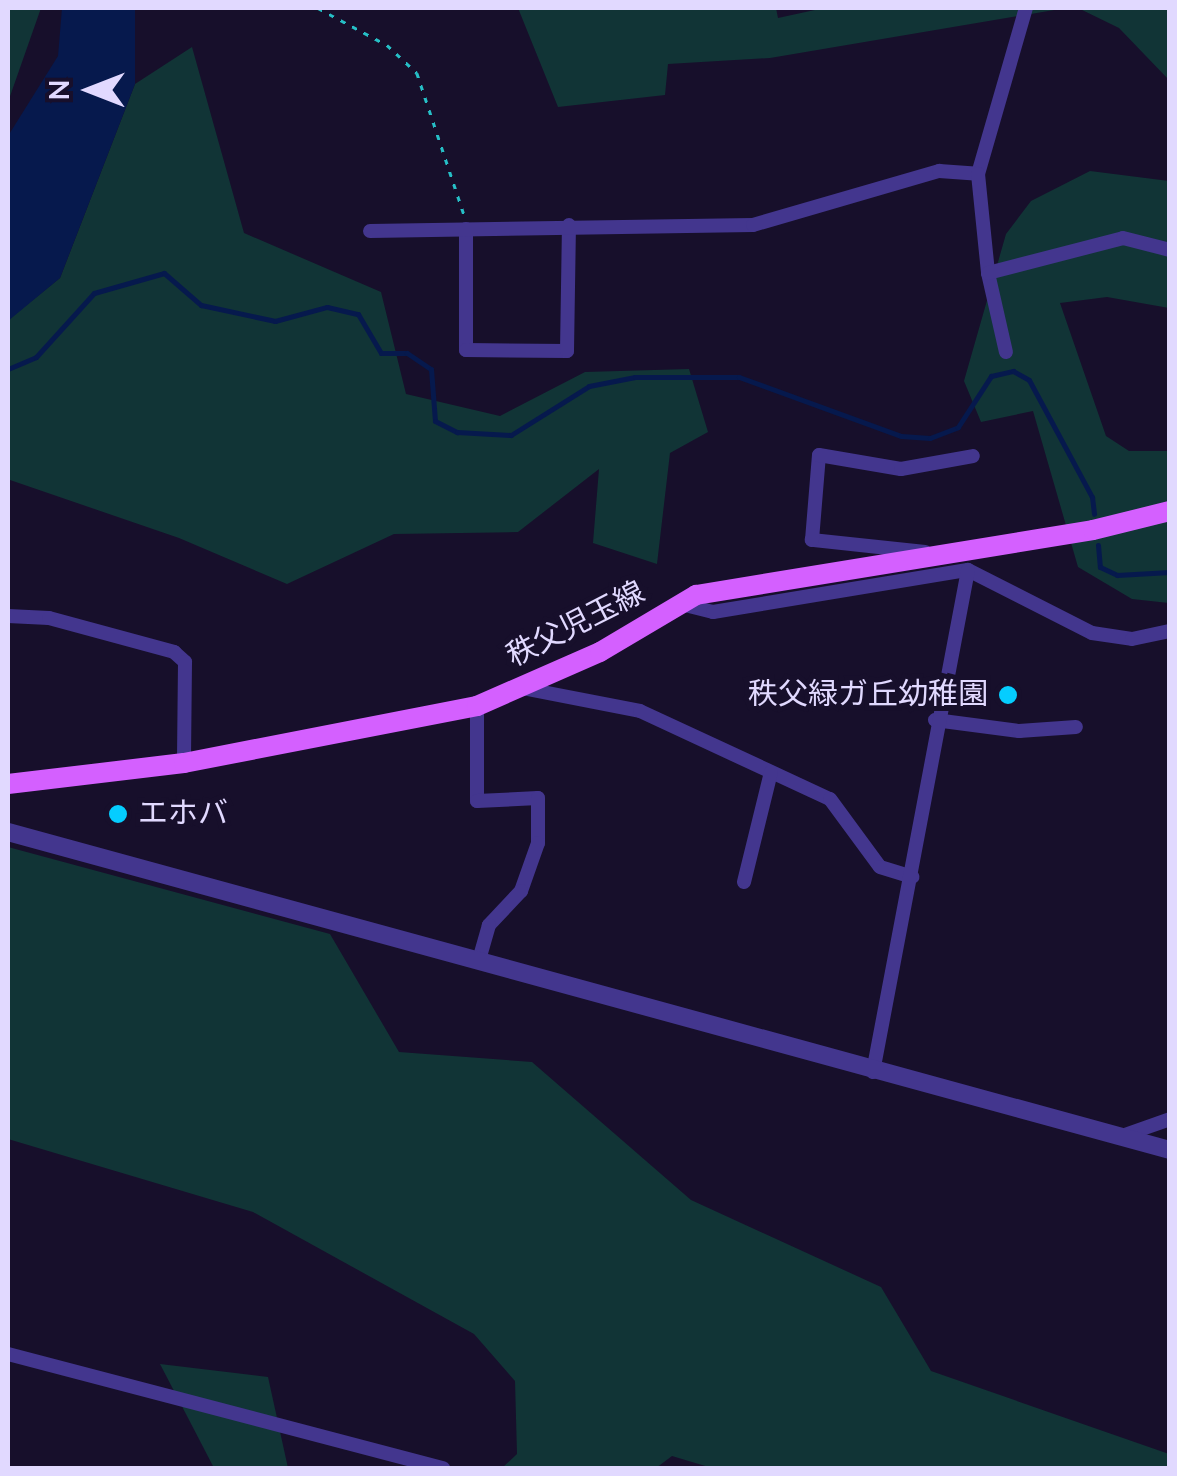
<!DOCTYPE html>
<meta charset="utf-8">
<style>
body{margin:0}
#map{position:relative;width:1177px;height:1476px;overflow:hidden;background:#170f2b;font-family:"Nunito Sans","Noto Sans JP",sans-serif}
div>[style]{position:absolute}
.green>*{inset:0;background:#113436}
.water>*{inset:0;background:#06194d}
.stream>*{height:5px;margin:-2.5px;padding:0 2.5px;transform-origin:2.5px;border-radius:2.5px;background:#06194d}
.path>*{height:2.5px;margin-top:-1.25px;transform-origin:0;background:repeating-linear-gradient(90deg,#26bfc6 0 5px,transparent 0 13px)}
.minor>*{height:14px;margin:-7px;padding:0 7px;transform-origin:7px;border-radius:7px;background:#43368e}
.tertiary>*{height:18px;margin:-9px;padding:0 9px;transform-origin:9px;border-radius:9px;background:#43368e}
.primary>*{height:20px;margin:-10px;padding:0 10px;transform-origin:10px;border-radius:10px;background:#d460ff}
.dots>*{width:28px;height:28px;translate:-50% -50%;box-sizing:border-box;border:5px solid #170f2b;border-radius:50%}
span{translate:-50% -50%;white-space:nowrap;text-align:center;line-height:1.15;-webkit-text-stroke:10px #170f2b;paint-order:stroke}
.street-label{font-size:30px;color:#e1d9ff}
.poi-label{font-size:30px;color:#e1d9ff}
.right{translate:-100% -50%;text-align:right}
.left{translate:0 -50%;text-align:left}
.frame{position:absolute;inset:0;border:10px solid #e1d9ff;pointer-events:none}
.north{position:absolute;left:40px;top:40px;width:100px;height:100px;-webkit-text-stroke:8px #170f2b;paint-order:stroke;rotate:270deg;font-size:28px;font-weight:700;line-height:40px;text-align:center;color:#e1d9ff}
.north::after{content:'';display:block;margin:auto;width:35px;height:45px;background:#e1d9ff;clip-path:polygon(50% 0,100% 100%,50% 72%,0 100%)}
</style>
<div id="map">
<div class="green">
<i style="clip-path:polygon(8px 8px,41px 8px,8px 102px)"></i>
<i style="clip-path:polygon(518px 8px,776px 8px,778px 18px,824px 8px,1066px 8px,770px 58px,668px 64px,665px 95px,558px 107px)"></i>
<i style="clip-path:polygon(1078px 8px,1169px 8px,1169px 80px,1119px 28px)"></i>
<i style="clip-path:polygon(192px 47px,244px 233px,381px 292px,406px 394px,500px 416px,585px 372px,689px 369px,708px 432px,670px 453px,657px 564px,593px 543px,599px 469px,518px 532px,394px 534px,287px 584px,179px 538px,10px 480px,8px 320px,60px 278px,135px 84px)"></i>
<i style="clip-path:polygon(1090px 171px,1169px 181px,1169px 308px,1107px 297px,1060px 303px,1106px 436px,1129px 451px,1169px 451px,1169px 603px,1132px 599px,1078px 567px,1033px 411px,981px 422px,964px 381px,1006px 234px,1031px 201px)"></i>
<i style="clip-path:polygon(8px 847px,330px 934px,399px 1052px,532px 1062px,691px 1200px,881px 1287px,931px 1371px,1169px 1454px,1169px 1468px,712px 1468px,672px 1456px,656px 1468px,502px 1468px,517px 1454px,515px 1381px,474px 1334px,253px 1212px,8px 1139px)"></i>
<i style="clip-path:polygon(160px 1364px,268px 1377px,288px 1468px,214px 1468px)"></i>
</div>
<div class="water">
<i style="clip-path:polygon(62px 8px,135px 8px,135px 84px,60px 278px,8px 321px,8px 136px,58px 56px)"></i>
</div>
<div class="stream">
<i style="left:8px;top:369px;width:30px;rotate:-23deg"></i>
<i style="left:36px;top:357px;width:86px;rotate:-47.8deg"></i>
<i style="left:94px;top:293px;width:73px;rotate:-15.9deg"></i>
<i style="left:164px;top:273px;width:49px;rotate:40.9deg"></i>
<i style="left:201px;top:305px;width:76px;rotate:12.2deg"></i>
<i style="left:275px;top:321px;width:54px;rotate:-15.1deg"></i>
<i style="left:327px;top:307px;width:32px;rotate:13deg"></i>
<i style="left:358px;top:314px;width:45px;rotate:59.5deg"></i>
<i style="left:381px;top:353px;width:26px"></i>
<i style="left:407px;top:353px;width:29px;rotate:34deg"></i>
<i style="left:431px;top:369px;width:52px;rotate:85.6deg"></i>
<i style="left:435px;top:421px;width:25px;rotate:27deg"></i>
<i style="left:457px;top:432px;width:54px;rotate:3.2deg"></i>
<i style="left:511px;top:435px;width:92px;rotate:-32.1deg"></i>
<i style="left:589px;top:386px;width:47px;rotate:-11.1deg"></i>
<i style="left:635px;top:377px;width:104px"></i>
<i style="left:739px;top:377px;width:172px;rotate:20deg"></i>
<i style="left:901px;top:436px;width:29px;rotate:4deg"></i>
<i style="left:930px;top:438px;width:30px;rotate:-21deg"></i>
<i style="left:958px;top:427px;width:61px;rotate:-57.1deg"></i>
<i style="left:991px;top:376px;width:23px;rotate:-13deg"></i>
<i style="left:1013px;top:371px;width:18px;rotate:29deg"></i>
<i style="left:1029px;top:380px;width:133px;rotate:61.7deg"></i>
<i style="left:1092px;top:497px;width:17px;rotate:83deg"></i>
<i style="left:1098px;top:545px;width:22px;rotate:85deg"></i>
<i style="left:1100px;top:567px;width:19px;rotate:25deg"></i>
<i style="left:1117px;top:575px;width:53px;rotate:-3.2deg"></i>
</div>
<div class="path">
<i style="left:318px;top:8px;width:78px;rotate:28.2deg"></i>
<i style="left:387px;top:45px;width:41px;rotate:43deg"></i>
<i style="left:417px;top:73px;width:149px;rotate:71.6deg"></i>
</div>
<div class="minor">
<i style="left:978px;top:174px;width:173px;rotate:-73.9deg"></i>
<i style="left:466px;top:229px;width:121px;rotate:90deg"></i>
<i style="left:466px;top:350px;width:101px;rotate:0.6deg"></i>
<i style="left:567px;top:351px;width:126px;rotate:-89.1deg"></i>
<i style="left:370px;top:231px;width:383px;rotate:-0.9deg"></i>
<i style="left:753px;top:225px;width:194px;rotate:-16.2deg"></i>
<i style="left:939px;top:171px;width:39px;rotate:4deg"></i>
<i style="left:978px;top:174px;width:100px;rotate:84.2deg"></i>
<i style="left:988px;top:273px;width:81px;rotate:77.2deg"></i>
<i style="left:988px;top:273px;width:139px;rotate:-14.5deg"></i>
<i style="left:1123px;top:238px;width:49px;rotate:14.3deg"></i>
<i style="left:925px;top:552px;width:114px;rotate:-173.9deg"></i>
<i style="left:812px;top:540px;width:85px;rotate:-85.3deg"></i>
<i style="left:819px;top:455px;width:83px;rotate:9.7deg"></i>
<i style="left:901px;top:469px;width:73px;rotate:-10.2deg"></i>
<i style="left:681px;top:604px;width:33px;rotate:14deg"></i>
<i style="left:713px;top:612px;width:258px;rotate:-9.4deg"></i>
<i style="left:968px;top:570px;width:139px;rotate:26.9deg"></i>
<i style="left:1092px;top:633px;width:40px;rotate:8.5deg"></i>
<i style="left:1132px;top:639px;width:39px;rotate:-12deg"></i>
<i style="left:8px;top:616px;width:41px;rotate:2.8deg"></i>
<i style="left:49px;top:618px;width:130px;rotate:15.2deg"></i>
<i style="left:174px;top:652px;width:15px;rotate:42deg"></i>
<i style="left:185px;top:662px;width:101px;rotate:90.6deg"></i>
<i style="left:522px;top:688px;width:120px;rotate:11deg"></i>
<i style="left:640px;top:711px;width:209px;rotate:24.9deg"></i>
<i style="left:830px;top:799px;width:84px;rotate:53.7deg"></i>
<i style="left:880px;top:867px;width:34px;rotate:17deg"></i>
<i style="left:477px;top:706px;width:95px;rotate:90deg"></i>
<i style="left:477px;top:801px;width:61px;rotate:-2.8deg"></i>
<i style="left:538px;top:798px;width:45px;rotate:90deg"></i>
<i style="left:538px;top:843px;width:51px;rotate:109.5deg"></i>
<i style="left:521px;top:891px;width:47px;rotate:133.3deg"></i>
<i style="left:489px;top:925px;width:37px;rotate:106deg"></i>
<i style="left:935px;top:720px;width:85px;rotate:7.5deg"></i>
<i style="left:1019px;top:731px;width:57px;rotate:-4deg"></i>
<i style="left:744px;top:882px;width:113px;rotate:-76.2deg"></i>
<i style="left:873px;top:1072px;width:511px;rotate:-79.28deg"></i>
<i style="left:1119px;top:1137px;width:54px;rotate:-19.4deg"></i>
<i style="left:8px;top:1354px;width:450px;rotate:14.7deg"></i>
</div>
<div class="tertiary">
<i style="left:8px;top:832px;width:1205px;rotate:15.31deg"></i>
</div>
<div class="primary">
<i style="left:8px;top:784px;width:177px;rotate:-6.8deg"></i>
<i style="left:184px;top:763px;width:298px;rotate:-11deg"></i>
<i style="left:477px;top:706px;width:134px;rotate:-23.7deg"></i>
<i style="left:600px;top:652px;width:112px;rotate:-30.7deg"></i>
<i style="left:696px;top:595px;width:402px;rotate:-9.3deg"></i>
<i style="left:1093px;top:530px;width:79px;rotate:-13.9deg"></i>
</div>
<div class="dots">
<i style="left:1008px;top:695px;background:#05cdff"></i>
<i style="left:118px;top:814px;background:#05cdff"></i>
</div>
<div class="street-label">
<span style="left:576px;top:625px;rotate:-27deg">秩父児玉線</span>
</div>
<div class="poi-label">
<span class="right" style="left:988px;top:695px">秩父緑ガ丘幼稚園</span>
<span class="left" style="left:138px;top:814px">エホバ</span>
</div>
<div class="frame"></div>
<div class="north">N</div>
</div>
